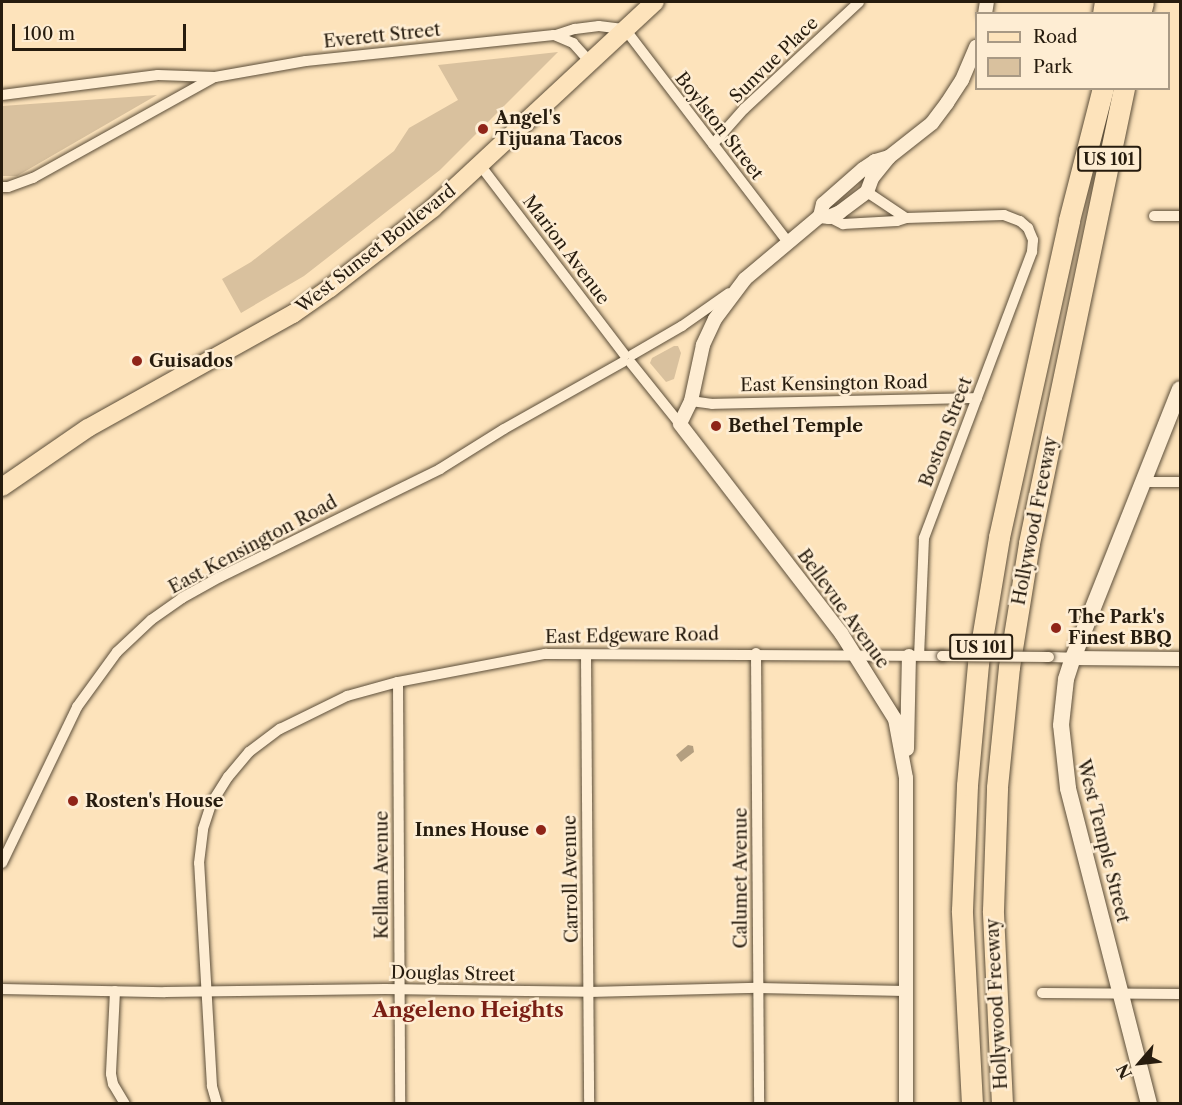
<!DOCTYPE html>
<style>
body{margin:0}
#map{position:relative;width:1182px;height:1105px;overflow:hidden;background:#fde3bb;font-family:"Libre Caslon Text",serif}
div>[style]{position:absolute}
.green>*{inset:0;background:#d9c19e}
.water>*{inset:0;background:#b49f80}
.roads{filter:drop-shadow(0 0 2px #5c4e39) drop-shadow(0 0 2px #5c4e39)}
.minor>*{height:10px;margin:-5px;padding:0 5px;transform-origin:5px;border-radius:5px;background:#feedd3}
.tertiary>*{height:14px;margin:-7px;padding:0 7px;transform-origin:7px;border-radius:7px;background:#feedd3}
.secondary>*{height:16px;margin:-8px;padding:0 8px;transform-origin:8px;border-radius:8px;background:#feedd3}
.primary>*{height:18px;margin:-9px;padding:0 9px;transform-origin:9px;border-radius:9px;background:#fde3bb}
.motorway>*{height:21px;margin:-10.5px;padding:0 10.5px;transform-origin:10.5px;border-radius:10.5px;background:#fde3bb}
.bridges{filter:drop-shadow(0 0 2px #5c4e39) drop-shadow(0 0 2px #5c4e39)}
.minor-bridge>*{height:10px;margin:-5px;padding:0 5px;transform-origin:5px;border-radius:5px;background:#feedd3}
.dots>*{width:16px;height:16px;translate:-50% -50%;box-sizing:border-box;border:3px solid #feedd3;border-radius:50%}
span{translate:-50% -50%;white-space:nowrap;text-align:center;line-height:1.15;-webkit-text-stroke:5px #feedd3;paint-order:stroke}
.shield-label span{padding:2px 4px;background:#feedd3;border:2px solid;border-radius:4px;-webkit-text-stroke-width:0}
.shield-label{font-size:16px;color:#271c0e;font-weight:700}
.street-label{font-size:18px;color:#271c0e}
.poi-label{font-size:18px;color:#271c0e;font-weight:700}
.left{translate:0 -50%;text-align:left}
.right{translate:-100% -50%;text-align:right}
.quarter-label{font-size:21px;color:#7a1f14;font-weight:700}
.frame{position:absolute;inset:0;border:3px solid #271c0e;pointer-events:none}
.legend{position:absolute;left:975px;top:12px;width:195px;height:78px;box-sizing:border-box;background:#feedd3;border:2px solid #a89984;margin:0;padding:8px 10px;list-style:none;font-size:18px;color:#271c0e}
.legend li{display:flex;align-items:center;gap:12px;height:30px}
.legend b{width:30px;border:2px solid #a89984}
.north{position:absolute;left:1110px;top:1033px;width:60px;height:60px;-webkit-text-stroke:4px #feedd3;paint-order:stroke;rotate:242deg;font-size:16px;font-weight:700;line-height:24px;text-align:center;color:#271c0e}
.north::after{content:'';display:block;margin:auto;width:21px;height:27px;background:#271c0e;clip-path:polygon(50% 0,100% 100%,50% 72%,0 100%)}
.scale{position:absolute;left:12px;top:24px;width:174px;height:27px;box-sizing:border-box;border:3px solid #271c0e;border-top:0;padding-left:8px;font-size:18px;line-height:21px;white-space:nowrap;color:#271c0e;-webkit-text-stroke:4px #feedd3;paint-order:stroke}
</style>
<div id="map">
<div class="green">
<i style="clip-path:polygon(558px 52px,440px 170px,304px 276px,241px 313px,222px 279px,251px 262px,394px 151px,409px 128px,458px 100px,438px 65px)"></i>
<i style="clip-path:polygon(157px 95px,17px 176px,2px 176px,2px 106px)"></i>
<i style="clip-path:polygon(674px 346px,678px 346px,681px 353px,674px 379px,666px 382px,650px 363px,652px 358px)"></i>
</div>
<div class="water">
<i style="clip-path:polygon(688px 745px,693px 746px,694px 752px,681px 762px,676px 755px)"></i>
</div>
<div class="roads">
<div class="minor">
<i style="left:556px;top:35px;width:20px;rotate:-18deg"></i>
<i style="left:575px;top:29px;width:24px;rotate:-7deg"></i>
<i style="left:599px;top:26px;width:26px;rotate:7deg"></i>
<i style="left:625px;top:29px;width:268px;rotate:52.6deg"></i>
<i style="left:2px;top:95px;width:157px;rotate:-7.3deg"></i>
<i style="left:158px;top:75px;width:57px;rotate:2deg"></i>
<i style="left:215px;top:77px;width:92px;rotate:-10deg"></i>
<i style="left:306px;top:61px;width:249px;rotate:-6deg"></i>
<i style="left:554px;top:35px;width:21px;rotate:23deg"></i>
<i style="left:573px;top:43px;width:24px;rotate:48deg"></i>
<i style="left:713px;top:144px;width:47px;rotate:-48.5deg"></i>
<i style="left:744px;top:109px;width:157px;rotate:-42.9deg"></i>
<i style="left:480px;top:165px;width:239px;rotate:52.7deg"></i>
<i style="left:2px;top:187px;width:6px"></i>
<i style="left:8px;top:187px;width:27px;rotate:-20deg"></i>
<i style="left:33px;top:178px;width:206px;rotate:-29.1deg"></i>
<i style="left:867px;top:192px;width:47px;rotate:33.7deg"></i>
<i style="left:1154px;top:216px;width:26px"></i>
<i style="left:829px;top:217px;width:16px;rotate:27deg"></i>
<i style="left:843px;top:224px;width:54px;rotate:-3.2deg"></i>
<i style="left:897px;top:221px;width:9px;rotate:-18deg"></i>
<i style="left:906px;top:218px;width:98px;rotate:-1.8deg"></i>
<i style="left:1004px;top:215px;width:17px;rotate:21deg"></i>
<i style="left:1020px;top:221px;width:11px;rotate:41deg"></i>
<i style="left:1028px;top:228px;width:13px;rotate:67deg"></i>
<i style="left:1033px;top:240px;width:12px;rotate:95deg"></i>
<i style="left:1032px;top:252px;width:306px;rotate:110.7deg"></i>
<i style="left:924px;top:538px;width:117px;rotate:92.4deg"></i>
<i style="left:632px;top:355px;width:58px;rotate:-30.1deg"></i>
<i style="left:682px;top:326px;width:57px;rotate:-35.1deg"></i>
<i style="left:631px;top:363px;width:78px;rotate:51.2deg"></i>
<i style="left:691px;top:401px;width:21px;rotate:8deg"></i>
<i style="left:712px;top:404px;width:265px;rotate:-1.3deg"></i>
<i style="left:1144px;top:482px;width:36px"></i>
<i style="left:756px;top:653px;width:451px;rotate:89.6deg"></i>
<i style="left:586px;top:655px;width:449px;rotate:89.6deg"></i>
<i style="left:1049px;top:657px;width:24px;rotate:2deg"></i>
<i style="left:398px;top:682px;width:422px;rotate:89.7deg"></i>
<i style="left:2px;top:863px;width:173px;rotate:-64.3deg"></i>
<i style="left:77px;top:707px;width:68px;rotate:-54deg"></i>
<i style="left:117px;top:652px;width:47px;rotate:-43.3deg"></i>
<i style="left:151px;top:620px;width:38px;rotate:-35deg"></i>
<i style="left:182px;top:598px;width:43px;rotate:-28.9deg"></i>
<i style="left:220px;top:577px;width:245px;rotate:-26.1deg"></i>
<i style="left:440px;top:469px;width:75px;rotate:-32deg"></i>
<i style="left:504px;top:429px;width:137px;rotate:-29.4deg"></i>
<i style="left:2px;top:989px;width:163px;rotate:1.1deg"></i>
<i style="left:165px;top:992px;width:220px;rotate:-0.8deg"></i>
<i style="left:385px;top:989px;width:204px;rotate:0.8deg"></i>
<i style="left:589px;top:992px;width:169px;rotate:-1.4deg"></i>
<i style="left:758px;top:988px;width:147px;rotate:1.2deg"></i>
<i style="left:115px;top:991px;width:83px;rotate:92.8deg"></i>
<i style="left:111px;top:1074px;width:10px;rotate:79deg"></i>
<i style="left:113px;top:1084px;width:23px;rotate:59deg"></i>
<i style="left:1042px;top:993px;width:138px;rotate:0.4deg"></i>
<i style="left:217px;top:1104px;width:19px;rotate:-106deg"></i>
<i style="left:212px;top:1086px;width:223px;rotate:-93.3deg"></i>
<i style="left:199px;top:863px;width:34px;rotate:-83deg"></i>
<i style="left:203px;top:829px;width:26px;rotate:-72deg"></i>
<i style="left:211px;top:804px;width:32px;rotate:-58deg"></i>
<i style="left:228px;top:777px;width:33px;rotate:-50deg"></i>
<i style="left:249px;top:752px;width:39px;rotate:-37deg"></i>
<i style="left:280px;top:729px;width:75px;rotate:-26.2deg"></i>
<i style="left:347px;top:696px;width:53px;rotate:-15.4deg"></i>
<i style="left:398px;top:682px;width:150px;rotate:-10.8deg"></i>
<i style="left:545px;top:654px;width:397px;rotate:0.3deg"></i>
</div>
<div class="tertiary">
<i style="left:985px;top:14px;width:12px;rotate:-81deg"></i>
<i style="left:889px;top:157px;width:15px;rotate:164deg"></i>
<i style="left:875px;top:161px;width:14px;rotate:146deg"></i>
<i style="left:863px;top:169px;width:53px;rotate:138.8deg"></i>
<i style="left:823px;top:204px;width:12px;rotate:104deg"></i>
<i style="left:820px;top:216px;width:98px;rotate:140deg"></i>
<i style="left:745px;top:279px;width:50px;rotate:126.9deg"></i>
<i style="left:715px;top:319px;width:29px;rotate:115deg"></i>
<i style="left:703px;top:345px;width:57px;rotate:102.1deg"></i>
<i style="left:691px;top:401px;width:25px;rotate:116deg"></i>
<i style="left:680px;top:424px;width:264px;rotate:52.4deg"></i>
<i style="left:841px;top:633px;width:102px;rotate:57.9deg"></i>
<i style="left:895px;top:719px;width:60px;rotate:79.4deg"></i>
<i style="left:906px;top:778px;width:326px;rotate:90deg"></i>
<i style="left:820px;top:216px;width:9px;rotate:6deg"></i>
<i style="left:829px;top:217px;width:12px;rotate:-24deg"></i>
<i style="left:840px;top:212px;width:34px;rotate:-37deg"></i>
<i style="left:867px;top:192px;width:15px;rotate:-70deg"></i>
<i style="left:872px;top:178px;width:27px;rotate:-51deg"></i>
<i style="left:889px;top:157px;width:55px;rotate:-38.3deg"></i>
<i style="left:932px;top:123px;width:25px;rotate:-53deg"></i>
<i style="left:947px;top:103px;width:27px;rotate:-57deg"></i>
<i style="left:962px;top:80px;width:36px;rotate:-67deg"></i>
<i style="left:1073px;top:658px;width:107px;rotate:0.5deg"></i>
<i style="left:907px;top:749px;width:93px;rotate:-88.8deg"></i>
</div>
<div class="secondary">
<i style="left:1149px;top:1104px;width:326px;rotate:-104.4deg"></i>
<i style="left:1068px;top:788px;width:63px;rotate:-96.3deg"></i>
<i style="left:1061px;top:725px;width:46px;rotate:-83.8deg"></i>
<i style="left:1066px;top:679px;width:22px;rotate:-72deg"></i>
<i style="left:1073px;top:658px;width:289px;rotate:-68.3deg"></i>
</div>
<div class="primary">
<i style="left:2px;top:487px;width:104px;rotate:-34.5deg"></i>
<i style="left:88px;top:428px;width:235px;rotate:-29.1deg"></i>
<i style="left:293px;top:314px;width:45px;rotate:-35.1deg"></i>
<i style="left:330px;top:288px;width:130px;rotate:-37.8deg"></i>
<i style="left:433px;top:208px;width:303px;rotate:-42.9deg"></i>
</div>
<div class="motorway">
<i style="left:1103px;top:14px;width:12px;rotate:-81deg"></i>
<i style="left:1121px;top:14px;width:12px;rotate:-76deg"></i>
<i style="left:1140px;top:14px;width:12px;rotate:-76deg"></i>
<i style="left:972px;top:1104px;width:194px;rotate:-93deg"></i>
<i style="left:962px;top:910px;width:125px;rotate:-87.7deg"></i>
<i style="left:967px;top:785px;width:122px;rotate:-84.8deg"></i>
<i style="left:978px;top:663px;width:128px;rotate:-80.5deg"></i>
<i style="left:999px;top:537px;width:325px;rotate:-77.5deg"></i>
<i style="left:1069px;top:220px;width:136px;rotate:-75.6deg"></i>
<i style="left:1002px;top:1104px;width:194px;rotate:-92.7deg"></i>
<i style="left:993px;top:910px;width:123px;rotate:-88.1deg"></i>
<i style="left:997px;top:787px;width:121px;rotate:-84.3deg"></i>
<i style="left:1009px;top:667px;width:126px;rotate:-80.8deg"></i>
<i style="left:1029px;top:543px;width:465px;rotate:-78.2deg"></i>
</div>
</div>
<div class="bridges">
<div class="minor-bridge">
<i style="left:942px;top:656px;width:107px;rotate:0.5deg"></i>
</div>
</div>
<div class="dots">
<i style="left:483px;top:129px;background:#8f2418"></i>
<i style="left:137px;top:361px;background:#8f2418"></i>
<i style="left:716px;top:426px;background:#8f2418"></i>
<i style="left:1056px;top:628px;background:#8f2418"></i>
<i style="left:73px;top:801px;background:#8f2418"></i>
<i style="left:541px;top:830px;background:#8f2418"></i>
</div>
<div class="shield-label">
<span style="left:1109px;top:159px">US 101</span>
<span style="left:981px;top:647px">US 101</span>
</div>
<div class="street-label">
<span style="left:382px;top:36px;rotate:-6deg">Everett Street</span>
<span style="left:774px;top:60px;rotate:-44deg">Sunvue Place</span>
<span style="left:719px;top:126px;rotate:52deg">Boylston Street</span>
<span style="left:376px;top:249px;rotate:-38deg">West Sunset Boulevard</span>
<span style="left:566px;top:250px;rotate:53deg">Marion Avenue</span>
<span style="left:834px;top:384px;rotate:-1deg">East Kensington Road</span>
<span style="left:946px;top:432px;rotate:-69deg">Boston Street</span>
<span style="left:1035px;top:521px;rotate:-79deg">Hollywood Freeway</span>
<span style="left:253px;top:545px;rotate:-28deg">East Kensington Road</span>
<span style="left:843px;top:609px;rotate:54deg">Bellevue Avenue</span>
<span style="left:632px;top:636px;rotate:-1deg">East Edgeware Road</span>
<span style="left:1103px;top:841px;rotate:76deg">West Temple Street</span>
<span style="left:382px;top:875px;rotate:-90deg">Kellam Avenue</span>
<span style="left:741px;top:878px;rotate:-90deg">Calumet Avenue</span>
<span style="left:571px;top:879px;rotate:-91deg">Carroll Avenue</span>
<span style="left:453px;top:974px;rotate:1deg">Douglas Street</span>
<span style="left:997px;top:1004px;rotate:-93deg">Hollywood Freeway</span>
</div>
<div class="poi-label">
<span class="left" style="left:495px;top:129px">Angel's<br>Tijuana Tacos</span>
<span class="left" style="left:149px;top:361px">Guisados</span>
<span class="left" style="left:728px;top:426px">Bethel Temple</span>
<span class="left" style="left:1068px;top:628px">The Park's<br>Finest BBQ</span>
<span class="left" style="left:85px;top:801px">Rosten's House</span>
<span class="right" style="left:529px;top:830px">Innes House</span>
</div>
<div class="quarter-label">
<span style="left:468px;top:1010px">Angeleno Heights</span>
</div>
<div class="frame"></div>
<ul class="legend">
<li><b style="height:8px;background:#fde3bb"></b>Road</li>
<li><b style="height:16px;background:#d9c19e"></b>Park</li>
</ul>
<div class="north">N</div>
<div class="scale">100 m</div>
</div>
